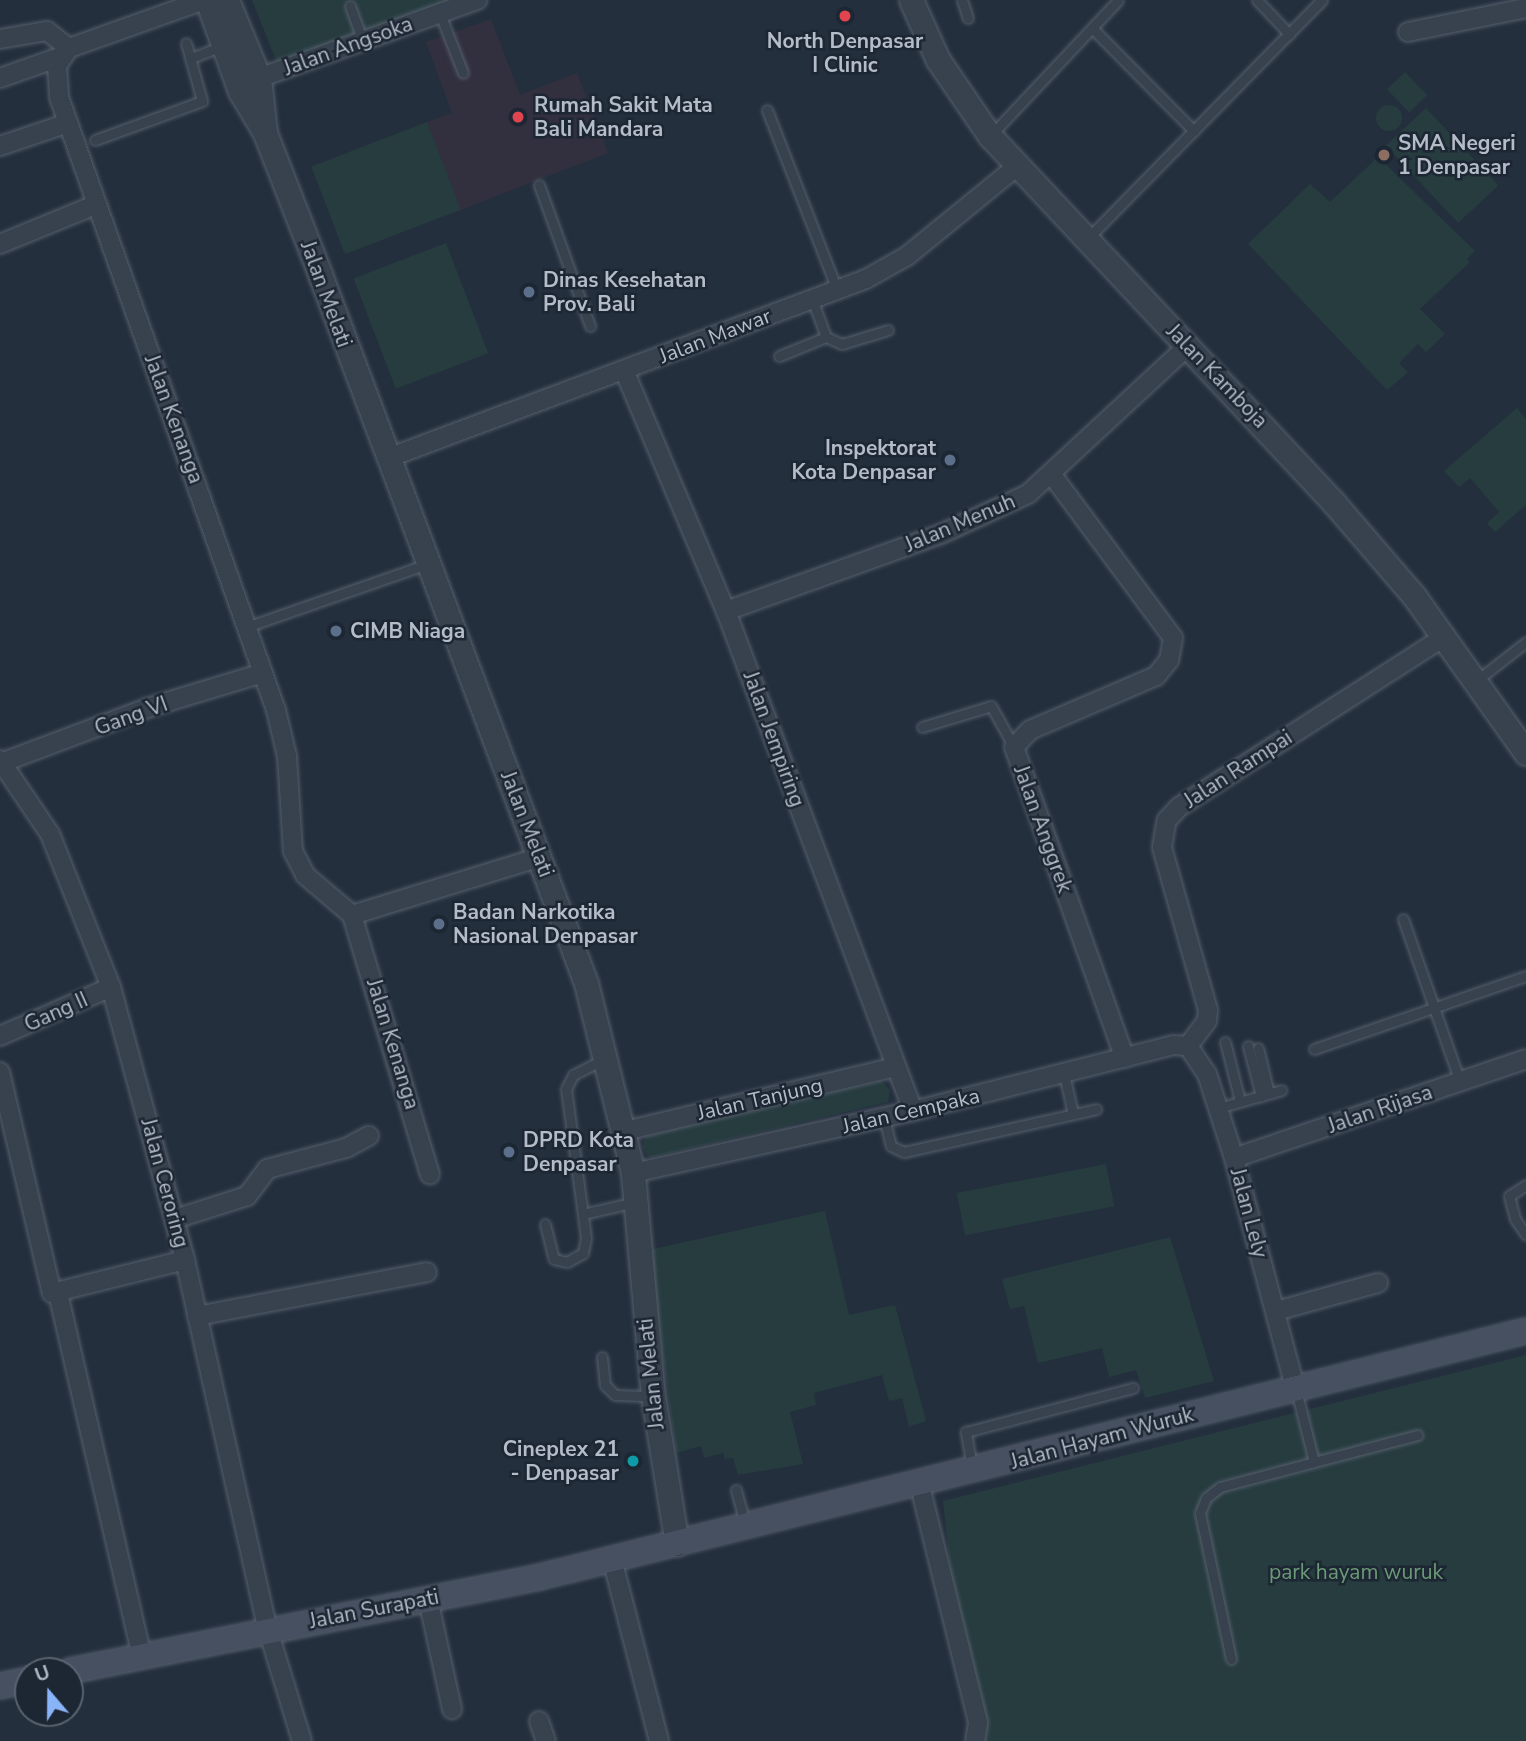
<!DOCTYPE html>
<style>
body{margin:0}
#map{position:relative;width:1526px;height:1741px;overflow:hidden;background:#242f3e;font-family:"Nunito Sans",sans-serif}
div>[style]{position:absolute}
.medical>*{inset:0;background:#32303f}
.green>*{inset:0;background:#263c3f;transform-origin:0 0}
.round{border-radius:50%}
.roads{filter:drop-shadow(0 0 2px #565f6c) drop-shadow(0 0 2px #565f6c)}
.service>*{height:9px;margin:-4.5px;padding:0 4.5px;transform-origin:4.5px;border-radius:4.5px;background:#38414e}
.minor>*{height:18px;margin:-9px;padding:0 9px;transform-origin:9px;border-radius:9px;background:#38414e}
.tertiary>*{height:23px;margin:-11.5px;padding:0 11.5px;transform-origin:11.5px;border-radius:11.5px;background:#38414e}
.secondary>*{height:24px;margin:-12px;padding:0 12px;transform-origin:12px;border-radius:12px;background:#465061}
.dots>*{width:19px;height:19px;translate:-50% -50%;box-sizing:border-box;border:4px solid #1d2633;border-radius:50%}
span{translate:-50% -50%;white-space:nowrap;text-align:center;line-height:1.15;-webkit-text-stroke:5px #1d2633;paint-order:stroke}
.poi-label{font-size:21px;color:#b4bcc9;font-weight:700}
.left{translate:0 -50%;text-align:left}
.right{translate:-100% -50%;text-align:right}
.street-label{font-size:21px;color:#b4bcc9}
.park-label{font-size:21px;color:#6b9a76}
.north{position:absolute;left:14px;top:1657px;width:70px;height:70px;box-sizing:border-box;background:#1d2633;border:2px solid #59626f;border-radius:50%;rotate:340deg;font-size:19px;font-weight:700;line-height:28px;text-align:center;color:#b4bcc9}
.north::after{content:'';display:block;margin:auto;width:24px;height:32px;background:#8ab4f8;clip-path:polygon(50% 0,100% 100%,50% 72%,0 100%)}
</style>
<div id="map">
<div class="medical">
<i style="clip-path:polygon(491px 19px,520px 95px,577px 73px,608px 153px,460px 210px,427px 122px,452px 113px,426px 42px)"></i>
</div>
<div class="green">
<i style="clip-path:polygon(252px 0,450px 0,277px 63px)"></i>
<i style="left:1405px;top:72px;width:32px;height:25px;rotate:46deg"></i>
<i class="round" style="left:1376px;top:105px;width:26px;height:26px"></i>
<i style="left:1426px;top:108px;width:106px;height:55px;rotate:47deg"></i>
<i style="left:427px;top:122px;width:94px;height:124px;rotate:69deg"></i>
<i style="clip-path:polygon(1378px 157px,1475px 251px,1467px 259px,1470px 262px,1420px 309px,1445px 334px,1426px 352px,1418px 344px,1399px 363px,1408px 372px,1387px 390px,1248px 244px,1310px 184px,1330px 202px)"></i>
<i style="left:446px;top:243px;width:118px;height:99px;rotate:69deg"></i>
<i style="clip-path:polygon(1517px 408px,1526px 419px,1526px 505px,1495px 532px,1487px 523px,1499px 512px,1470px 478px,1459px 487px,1444px 471px)"></i>
<i style="clip-path:polygon(881px 1081px,890px 1090px,888px 1102px,649px 1158px,642px 1147px,646px 1136px)"></i>
<i style="left:1106px;top:1164px;width:43px;height:152px;rotate:79deg"></i>
<i style="clip-path:polygon(825px 1211px,849px 1315px,895px 1305px,926px 1421px,909px 1427px,902px 1398px,889px 1401px,882px 1375px,814px 1393px,816px 1405px,790px 1412px,803px 1464px,738px 1475px,733px 1458px,725px 1459px,723px 1453px,704px 1458px,701px 1446px,676px 1453px,649px 1250px)"></i>
<i style="clip-path:polygon(1170px 1237px,1214px 1381px,1145px 1398px,1136px 1370px,1109px 1377px,1102px 1348px,1038px 1363px,1024px 1306px,1010px 1309px,1002px 1279px)"></i>
<i style="clip-path:polygon(1526px 1355px,1526px 1741px,982px 1741px,987px 1724px,950px 1570px,943px 1501px)"></i>
</div>
<div class="roads">
<div class="service">
<i style="left:962px;top:0;width:19px;rotate:72deg"></i>
<i style="left:1257px;top:0;width:47px;rotate:46.7deg"></i>
<i style="left:350px;top:6px;width:37px;rotate:70deg"></i>
<i style="left:440px;top:14px;width:63px;rotate:68.7deg"></i>
<i style="left:1092px;top:28px;width:145px;rotate:45.3deg"></i>
<i style="left:191px;top:58px;width:33px;rotate:-21deg"></i>
<i style="left:767px;top:110px;width:193px;rotate:68.7deg"></i>
<i style="left:991px;top:135px;width:185px;rotate:-46.7deg"></i>
<i style="left:95px;top:140px;width:114px;rotate:-20deg"></i>
<i style="left:202px;top:101px;width:60px;rotate:-105.4deg"></i>
<i style="left:539px;top:185px;width:150px;rotate:70.1deg"></i>
<i style="left:1088px;top:238px;width:334px;rotate:-45.5deg"></i>
<i style="left:826px;top:337px;width:17px;rotate:24deg"></i>
<i style="left:842px;top:344px;width:48px;rotate:-16.9deg"></i>
<i style="left:779px;top:356px;width:51px;rotate:-22deg"></i>
<i style="left:826px;top:337px;width:40px;rotate:-110.2deg"></i>
<i style="left:249px;top:626px;width:188px;rotate:-19.2deg"></i>
<i style="left:1476px;top:681px;width:63px;rotate:-38deg"></i>
<i style="left:922px;top:727px;width:72px;rotate:-16.9deg"></i>
<i style="left:991px;top:706px;width:47px;rotate:60.7deg"></i>
<i style="left:1403px;top:919px;width:173px;rotate:70.7deg"></i>
<i style="left:1225px;top:1042px;width:61px;rotate:75.7deg"></i>
<i style="left:1248px;top:1046px;width:52px;rotate:75.4deg"></i>
<i style="left:1258px;top:1048px;width:46px;rotate:76.3deg"></i>
<i style="left:1314px;top:1049px;width:224px;rotate:-19deg"></i>
<i style="left:1064px;top:1074px;width:41px;rotate:77.3deg"></i>
<i style="left:1218px;top:1108px;width:66px;rotate:-15.7deg"></i>
<i style="left:884px;top:1118px;width:29px;rotate:76deg"></i>
<i style="left:891px;top:1146px;width:14px;rotate:25deg"></i>
<i style="left:904px;top:1152px;width:197px;rotate:-12.6deg"></i>
<i style="left:1526px;top:1185px;width:20px;rotate:147deg"></i>
<i style="left:1509px;top:1196px;width:24px;rotate:75deg"></i>
<i style="left:1515px;top:1219px;width:19px;rotate:55deg"></i>
<i style="left:583px;top:1214px;width:53px;rotate:-13deg"></i>
<i style="left:545px;top:1224px;width:36px;rotate:76deg"></i>
<i style="left:554px;top:1259px;width:13px;rotate:13deg"></i>
<i style="left:567px;top:1262px;width:18px;rotate:-29deg"></i>
<i style="left:583px;top:1253px;width:15px;rotate:-79deg"></i>
<i style="left:586px;top:1238px;width:150px;rotate:-97.6deg"></i>
<i style="left:566px;top:1089px;width:16px;rotate:-63deg"></i>
<i style="left:573px;top:1075px;width:35px;rotate:-27deg"></i>
<i style="left:602px;top:1357px;width:28px;rotate:84deg"></i>
<i style="left:605px;top:1385px;width:14px;rotate:45deg"></i>
<i style="left:615px;top:1395px;width:36px;rotate:2deg"></i>
<i style="left:1314px;top:1462px;width:107px;rotate:-14.6deg"></i>
<i style="left:972px;top:1467px;width:36px;rotate:-100deg"></i>
<i style="left:966px;top:1432px;width:173px;rotate:-14.8deg"></i>
<i style="left:736px;top:1490px;width:34px;rotate:75deg"></i>
<i style="left:1231px;top:1659px;width:149px;rotate:-102deg"></i>
<i style="left:1200px;top:1513px;width:16px;rotate:-68deg"></i>
<i style="left:1206px;top:1498px;width:18px;rotate:-38deg"></i>
<i style="left:1220px;top:1487px;width:97px;rotate:-14.9deg"></i>
<i style="left:1314px;top:1462px;width:74px;rotate:-104deg"></i>
</div>
<div class="minor">
<i style="left:204px;top:0;width:143px;rotate:160.4deg"></i>
<i style="left:69px;top:48px;width:22px;rotate:124deg"></i>
<i style="left:57px;top:66px;width:31px;rotate:86deg"></i>
<i style="left:59px;top:97px;width:650px;rotate:70.51deg"></i>
<i style="left:276px;top:710px;width:47px;rotate:76.6deg"></i>
<i style="left:287px;top:756px;width:95px;rotate:86.4deg"></i>
<i style="left:293px;top:851px;width:27px;rotate:63deg"></i>
<i style="left:305px;top:875px;width:62px;rotate:40.4deg"></i>
<i style="left:352px;top:915px;width:271px;rotate:73.3deg"></i>
<i style="left:1408px;top:32px;width:120px;rotate:-11.5deg"></i>
<i style="left:0;top:39px;width:48px;rotate:-9.7deg"></i>
<i style="left:47px;top:31px;width:28px;rotate:38deg"></i>
<i style="left:0;top:78px;width:64px;rotate:-19.3deg"></i>
<i style="left:259px;top:78px;width:232px;rotate:-19.7deg"></i>
<i style="left:0;top:146px;width:72px;rotate:-18.7deg"></i>
<i style="left:0;top:244px;width:103px;rotate:-22.3deg"></i>
<i style="left:624px;top:370px;width:262px;rotate:67.1deg"></i>
<i style="left:726px;top:611px;width:534px;rotate:69.49deg"></i>
<i style="left:388px;top:458px;width:510px;rotate:-20.53deg"></i>
<i style="left:866px;top:279px;width:47px;rotate:-29.3deg"></i>
<i style="left:907px;top:256px;width:141px;rotate:-39.2deg"></i>
<i style="left:1052px;top:475px;width:203px;rotate:53.4deg"></i>
<i style="left:1173px;top:638px;width:22px;rotate:100deg"></i>
<i style="left:1169px;top:660px;width:21px;rotate:129deg"></i>
<i style="left:1156px;top:676px;width:137px;rotate:156.8deg"></i>
<i style="left:1030px;top:730px;width:23px;rotate:133deg"></i>
<i style="left:1014px;top:747px;width:330px;rotate:70.4deg"></i>
<i style="left:726px;top:611px;width:228px;rotate:-19.7deg"></i>
<i style="left:941px;top:534px;width:96px;rotate:-24.7deg"></i>
<i style="left:1028px;top:494px;width:218px;rotate:-42.8deg"></i>
<i style="left:0;top:760px;width:89px;rotate:56deg"></i>
<i style="left:50px;top:834px;width:165px;rotate:68.3deg"></i>
<i style="left:111px;top:987px;width:283px;rotate:74.8deg"></i>
<i style="left:185px;top:1260px;width:379px;rotate:77.4deg"></i>
<i style="left:268px;top:1630px;width:116px;rotate:73deg"></i>
<i style="left:1px;top:763px;width:156px;rotate:-20.6deg"></i>
<i style="left:147px;top:708px;width:121px;rotate:-16.8deg"></i>
<i style="left:352px;top:915px;width:197px;rotate:-17.1deg"></i>
<i style="left:0;top:1036px;width:121px;rotate:-23.8deg"></i>
<i style="left:1188px;top:1046px;width:31px;rotate:-53deg"></i>
<i style="left:1207px;top:1021px;width:11px;rotate:-85deg"></i>
<i style="left:1208px;top:1010px;width:169px;rotate:-105.8deg"></i>
<i style="left:1162px;top:847px;width:27px;rotate:-80deg"></i>
<i style="left:1167px;top:820px;width:18px;rotate:-47deg"></i>
<i style="left:1179px;top:807px;width:315px;rotate:-32.7deg"></i>
<i style="left:1188px;top:1046px;width:34px;rotate:56deg"></i>
<i style="left:1207px;top:1074px;width:88px;rotate:72.2deg"></i>
<i style="left:1234px;top:1158px;width:237px;rotate:75.1deg"></i>
<i style="left:0;top:1072px;width:227px;rotate:76.8deg"></i>
<i style="left:52px;top:1293px;width:137px;rotate:-13.9deg"></i>
<i style="left:625px;top:1131px;width:278px;rotate:-13.3deg"></i>
<i style="left:1234px;top:1158px;width:308px;rotate:-18.7deg"></i>
<i style="left:633px;top:1173px;width:287px;rotate:-12.5deg"></i>
<i style="left:913px;top:1111px;width:269px;rotate:-14.2deg"></i>
<i style="left:1174px;top:1045px;width:14px;rotate:4deg"></i>
<i style="left:175px;top:1219px;width:76px;rotate:-17.7deg"></i>
<i style="left:247px;top:1196px;width:34px;rotate:-53deg"></i>
<i style="left:267px;top:1169px;width:82px;rotate:-14.9deg"></i>
<i style="left:346px;top:1148px;width:26px;rotate:-28deg"></i>
<i style="left:58px;top:1293px;width:373px;rotate:77deg"></i>
<i style="left:1276px;top:1311px;width:106px;rotate:-15.4deg"></i>
<i style="left:197px;top:1316px;width:234px;rotate:-10.8deg"></i>
<i style="left:920px;top:1486px;width:244px;rotate:76.2deg"></i>
<i style="left:978px;top:1723px;width:18px;rotate:99deg"></i>
<i style="left:612px;top:1559px;width:188px;rotate:75.5deg"></i>
<i style="left:428px;top:1599px;width:113px;rotate:77.7deg"></i>
<i style="left:539px;top:1721px;width:21px;rotate:71deg"></i>
</div>
<div class="tertiary">
<i style="left:207px;top:0;width:97px;rotate:70.1deg"></i>
<i style="left:240px;top:91px;width:49px;rotate:59.2deg"></i>
<i style="left:265px;top:133px;width:155px;rotate:68.7deg"></i>
<i style="left:321px;top:277px;width:754px;rotate:69.43deg"></i>
<i style="left:586px;top:983px;width:196px;rotate:76.1deg"></i>
<i style="left:633px;top:1173px;width:224px;rotate:84.9deg"></i>
<i style="left:653px;top:1396px;width:150px;rotate:80.8deg"></i>
<i style="left:227px;top:0;width:84px;rotate:67.7deg"></i>
<i style="left:259px;top:78px;width:55px;rotate:83.8deg"></i>
<i style="left:911px;top:0;width:66px;rotate:65.8deg"></i>
<i style="left:938px;top:60px;width:92px;rotate:55.6deg"></i>
<i style="left:990px;top:136px;width:503px;rotate:46.85deg"></i>
<i style="left:1334px;top:503px;width:123px;rotate:49.3deg"></i>
<i style="left:1414px;top:596px;width:193px;rotate:54.5deg"></i>
</div>
<div class="secondary">
<i style="left:70px;top:1671px;width:479px;rotate:-11.3deg"></i>
<i style="left:540px;top:1577px;width:1016px;rotate:-14.01deg"></i>
<i style="left:0;top:1686px;width:29px;rotate:-12deg"></i>
</div>
</div>
<div class="dots">
<i style="left:845px;top:16px;background:#e0444e"></i>
<i style="left:518px;top:117px;background:#e0444e"></i>
<i style="left:1384px;top:155px;background:#8d6e63"></i>
<i style="left:529px;top:292px;background:#5c6f8a"></i>
<i style="left:950px;top:460px;background:#5c6f8a"></i>
<i style="left:336px;top:631px;background:#5c6f8a"></i>
<i style="left:439px;top:924px;background:#5c6f8a"></i>
<i style="left:509px;top:1152px;background:#5c6f8a"></i>
<i style="left:633px;top:1461px;background:#0f9aa8"></i>
</div>
<div class="poi-label">
<span style="left:845px;top:53px">North Denpasar<br>I Clinic</span>
<span class="left" style="left:534px;top:117px">Rumah Sakit Mata<br>Bali Mandara</span>
<span class="left" style="left:1398px;top:155px">SMA Negeri<br>1 Denpasar</span>
<span class="left" style="left:543px;top:292px">Dinas Kesehatan<br>Prov. Bali</span>
<span class="right" style="left:936px;top:460px">Inspektorat<br>Kota Denpasar</span>
<span class="left" style="left:350px;top:631px">CIMB Niaga</span>
<span class="left" style="left:453px;top:924px">Badan Narkotika<br>Nasional Denpasar</span>
<span class="left" style="left:523px;top:1152px">DPRD Kota<br>Denpasar</span>
<span class="right" style="left:619px;top:1461px">Cineplex 21<br>- Denpasar</span>
</div>
<div class="street-label">
<span style="left:348px;top:46px;rotate:-20deg">Jalan Angsoka</span>
<span style="left:326px;top:294px;rotate:70deg">Jalan Melati</span>
<span style="left:715px;top:336px;rotate:-21deg">Jalan Mawar</span>
<span style="left:1217px;top:376px;rotate:46deg">Jalan Kamboja</span>
<span style="left:174px;top:419px;rotate:70deg">Jalan Kenanga</span>
<span style="left:960px;top:523px;rotate:-23deg">Jalan Menuh</span>
<span style="left:131px;top:716px;rotate:-20deg">Gang VI</span>
<span style="left:774px;top:739px;rotate:70deg">Jalan Jempiring</span>
<span style="left:1238px;top:769px;rotate:-33deg">Jalan Rampai</span>
<span style="left:527px;top:824px;rotate:69deg">Jalan Melati</span>
<span style="left:1043px;top:829px;rotate:70deg">Jalan Anggrek</span>
<span style="left:56px;top:1012px;rotate:-24deg">Gang II</span>
<span style="left:393px;top:1044px;rotate:73deg">Jalan Kenanga</span>
<span style="left:760px;top:1099px;rotate:-13deg">Jalan Tanjung</span>
<span style="left:1380px;top:1109px;rotate:-19deg">Jalan Rijasa</span>
<span style="left:911px;top:1111px;rotate:-13deg">Jalan Cempaka</span>
<span style="left:165px;top:1183px;rotate:75deg">Jalan Ceroring</span>
<span style="left:1249px;top:1213px;rotate:75deg">Jalan Lely</span>
<span style="left:651px;top:1374px;rotate:-96deg">Jalan Melati</span>
<span style="left:1102px;top:1438px;rotate:-15deg">Jalan Hayam Wuruk</span>
<span style="left:374px;top:1609px;rotate:-11deg">Jalan Surapati</span>
</div>
<div class="park-label">
<span style="left:1356px;top:1572px">park hayam wuruk</span>
</div>
<div class="north">U</div>
</div>
